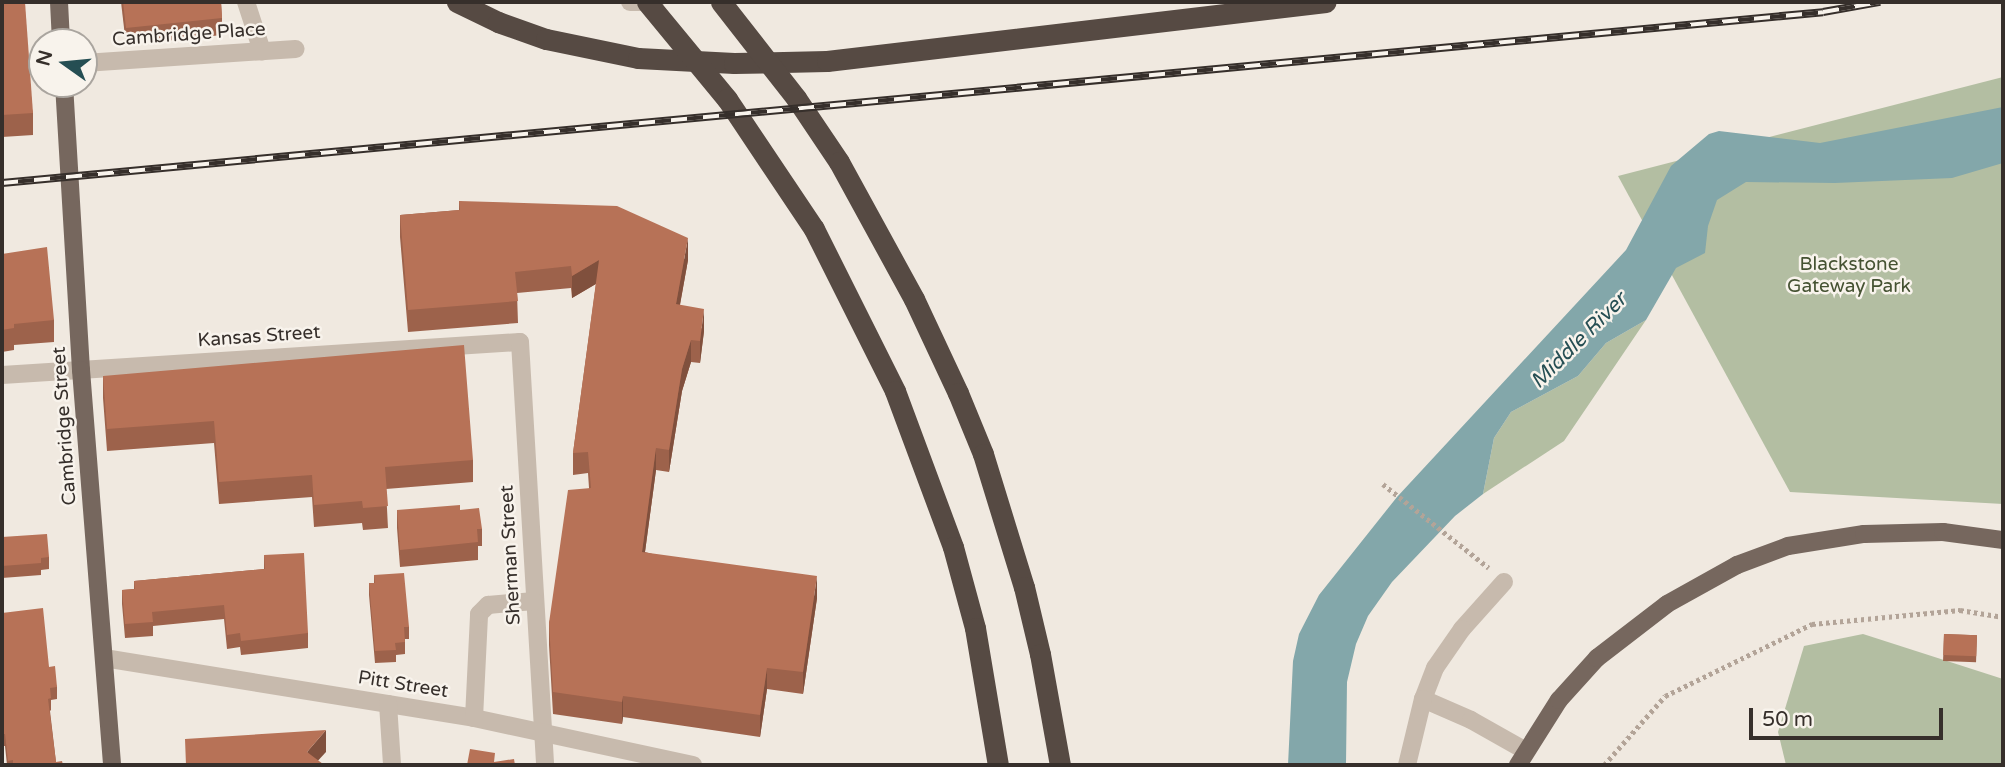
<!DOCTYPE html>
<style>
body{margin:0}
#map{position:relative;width:2005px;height:767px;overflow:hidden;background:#f0e9e0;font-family:"Varela Round",sans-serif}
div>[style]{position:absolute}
.green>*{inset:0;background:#b3bea2}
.water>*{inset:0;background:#83a7aa}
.path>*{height:4.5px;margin-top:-2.25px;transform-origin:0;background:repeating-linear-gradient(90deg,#b3a498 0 3.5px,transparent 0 7px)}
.minor>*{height:18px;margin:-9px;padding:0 9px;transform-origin:9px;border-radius:9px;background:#c7baad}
.major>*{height:18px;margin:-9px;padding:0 9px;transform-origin:9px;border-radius:9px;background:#76675e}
.highway>*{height:21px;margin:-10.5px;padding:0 10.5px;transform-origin:10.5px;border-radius:10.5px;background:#564a43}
.rail>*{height:8px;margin-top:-4px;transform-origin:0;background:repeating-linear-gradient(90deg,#f8f3ec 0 16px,#362f2b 0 32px);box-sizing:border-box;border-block:2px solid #362f2b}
.wall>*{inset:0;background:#9d624b;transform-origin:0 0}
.shaded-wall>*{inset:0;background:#80503d}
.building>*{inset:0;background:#b77257;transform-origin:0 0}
span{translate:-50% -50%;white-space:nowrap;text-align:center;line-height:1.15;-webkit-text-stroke:5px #f8f3ec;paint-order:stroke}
.street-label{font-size:19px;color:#362f2b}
.park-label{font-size:19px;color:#455232}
.water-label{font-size:21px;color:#254e53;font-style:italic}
.frame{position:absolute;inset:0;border:4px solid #362f2b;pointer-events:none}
.north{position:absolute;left:28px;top:28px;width:70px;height:70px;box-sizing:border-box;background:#f8f3ec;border:2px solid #aaa59f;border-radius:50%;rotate:285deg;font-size:19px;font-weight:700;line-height:28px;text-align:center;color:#362f2b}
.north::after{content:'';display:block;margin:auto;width:24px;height:32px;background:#254e53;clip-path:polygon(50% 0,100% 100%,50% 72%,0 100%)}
.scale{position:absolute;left:1749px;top:708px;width:194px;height:32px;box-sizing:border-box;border:4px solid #362f2b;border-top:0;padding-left:9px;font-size:21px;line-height:24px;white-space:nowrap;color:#362f2b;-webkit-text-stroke:5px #f8f3ec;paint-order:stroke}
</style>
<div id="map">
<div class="green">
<i style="clip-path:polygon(2003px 77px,2003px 504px,1790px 492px,1618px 176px)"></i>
<i style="clip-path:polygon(1646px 320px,1564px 441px,1483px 494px,1494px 438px,1511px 412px,1578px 376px,1606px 343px)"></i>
<i style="clip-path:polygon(1863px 634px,2003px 679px,2003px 765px,1786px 765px,1778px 732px,1804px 646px)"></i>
</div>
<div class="water">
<i style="clip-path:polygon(2003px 107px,2003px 163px,1952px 178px,1835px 183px,1746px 182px,1717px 200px,1708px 226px,1705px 253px,1676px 268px,1646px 320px,1606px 343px,1578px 376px,1511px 412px,1494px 438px,1483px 494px,1455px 516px,1392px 582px,1368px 616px,1356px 644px,1347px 682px,1346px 765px,1288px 765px,1293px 661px,1299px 634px,1319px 595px,1397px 497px,1626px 250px,1671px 166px,1709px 134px,1719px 131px,1820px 143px)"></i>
</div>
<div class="path">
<i style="left:1383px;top:484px;width:135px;rotate:38.4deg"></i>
<i style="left:1604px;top:765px;width:92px;rotate:-48.5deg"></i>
<i style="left:1665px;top:696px;width:164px;rotate:-26.1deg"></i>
<i style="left:1812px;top:624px;width:149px;rotate:-5.4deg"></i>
<i style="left:1960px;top:610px;width:44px;rotate:9.2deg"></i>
</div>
<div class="minor">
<i style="left:246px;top:2px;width:52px;rotate:71.9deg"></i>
<i style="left:630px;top:2px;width:25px"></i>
<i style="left:84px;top:63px;width:212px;rotate:-3.8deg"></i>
<i style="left:2px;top:375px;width:519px;rotate:-3.65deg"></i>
<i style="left:520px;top:342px;width:424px;rotate:86.6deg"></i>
<i style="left:1504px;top:582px;width:63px;rotate:131.8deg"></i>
<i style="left:1462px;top:629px;width:47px;rotate:124.7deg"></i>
<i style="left:1435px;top:668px;width:33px;rotate:111deg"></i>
<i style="left:1423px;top:699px;width:52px;rotate:23.6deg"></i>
<i style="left:1471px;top:720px;width:63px;rotate:29.4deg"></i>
<i style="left:104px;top:658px;width:375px;rotate:9.2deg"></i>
<i style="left:474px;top:718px;width:224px;rotate:12.1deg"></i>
<i style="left:388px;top:704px;width:61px;rotate:86.2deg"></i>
<i style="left:474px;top:718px;width:104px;rotate:-87.2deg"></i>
<i style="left:479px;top:614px;width:13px;rotate:-45deg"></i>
<i style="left:488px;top:605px;width:46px;rotate:-5deg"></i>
<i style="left:1407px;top:765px;width:68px;rotate:-76.4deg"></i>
</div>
<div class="major">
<i style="left:59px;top:2px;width:40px;rotate:87.1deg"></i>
<i style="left:64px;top:84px;width:287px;rotate:86.6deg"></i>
<i style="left:81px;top:370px;width:396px;rotate:85.5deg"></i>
<i style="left:1518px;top:765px;width:77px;rotate:-57.8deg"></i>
<i style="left:1559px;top:700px;width:57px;rotate:-47.9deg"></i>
<i style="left:1597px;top:658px;width:88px;rotate:-37.6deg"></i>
<i style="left:1667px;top:604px;width:80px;rotate:-29.1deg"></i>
<i style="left:1737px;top:565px;width:54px;rotate:-20.4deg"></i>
<i style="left:1788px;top:546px;width:77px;rotate:-9deg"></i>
<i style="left:1864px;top:534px;width:79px;rotate:-1.5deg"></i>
<i style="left:1943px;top:532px;width:61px;rotate:7.6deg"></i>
</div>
<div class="highway">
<i style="left:457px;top:2px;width:46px;rotate:26deg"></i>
<i style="left:498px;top:22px;width:51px;rotate:19.5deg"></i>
<i style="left:546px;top:39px;width:94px;rotate:11.7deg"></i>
<i style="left:638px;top:58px;width:96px;rotate:3deg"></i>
<i style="left:734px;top:63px;width:93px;rotate:-1.2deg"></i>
<i style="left:827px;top:61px;width:502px;rotate:-6.74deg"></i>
<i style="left:647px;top:2px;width:126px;rotate:50.5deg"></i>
<i style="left:727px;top:99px;width:156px;rotate:56.2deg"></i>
<i style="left:814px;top:229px;width:181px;rotate:63.4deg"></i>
<i style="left:895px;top:391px;width:166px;rotate:69.6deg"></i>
<i style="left:953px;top:547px;width:84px;rotate:74.8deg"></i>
<i style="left:975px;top:628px;width:139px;rotate:80.5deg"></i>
<i style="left:721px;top:2px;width:122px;rotate:52deg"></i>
<i style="left:796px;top:98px;width:77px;rotate:56.1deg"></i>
<i style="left:839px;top:162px;width:156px;rotate:61.3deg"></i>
<i style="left:914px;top:299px;width:104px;rotate:64.9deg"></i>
<i style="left:958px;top:393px;width:66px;rotate:67.7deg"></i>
<i style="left:983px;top:454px;width:139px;rotate:72.9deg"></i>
<i style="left:1024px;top:587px;width:69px;rotate:76.6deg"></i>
<i style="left:1040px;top:654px;width:113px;rotate:79.8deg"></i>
</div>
<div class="rail">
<i style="left:2px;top:183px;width:1829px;rotate:-5.36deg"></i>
<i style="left:1823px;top:12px;width:58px;rotate:-10deg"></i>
</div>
<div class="wall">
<i style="clip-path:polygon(2px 2px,33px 113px,33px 135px,2px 137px)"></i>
<i style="clip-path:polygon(121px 2px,221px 2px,222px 18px,222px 35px,126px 45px)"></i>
<i style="clip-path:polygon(459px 201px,688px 260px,680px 305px,704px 331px,700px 363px,691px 362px,682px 391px,669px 472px,656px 470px,645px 552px,817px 598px,803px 694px,767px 689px,760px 737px,623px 717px,622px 724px,553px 714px,549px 645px,549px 623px,589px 488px,588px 473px,573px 475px,573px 453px,596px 284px,572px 298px,571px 288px,517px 293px,518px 323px,408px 332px,400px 237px,400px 215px,459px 210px)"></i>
<i style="clip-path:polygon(2px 254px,54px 320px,54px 342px,14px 345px,14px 350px,2px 352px)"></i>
<i style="clip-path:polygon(103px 376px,473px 460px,473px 482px,386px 489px,388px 528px,363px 530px,362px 523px,314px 527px,312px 497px,219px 504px,214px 443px,107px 451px,103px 398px)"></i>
<i style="clip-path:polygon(397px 510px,460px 510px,482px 529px,482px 546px,478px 546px,478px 560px,400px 567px,397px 528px)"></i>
<i style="clip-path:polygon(2px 537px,49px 557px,49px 569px,41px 570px,41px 575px,2px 578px)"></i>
<i style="clip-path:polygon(264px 555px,308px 633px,308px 648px,241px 655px,240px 647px,227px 649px,224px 619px,153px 626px,153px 636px,125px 638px,122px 604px,122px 590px,134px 589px,134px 581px,264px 569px)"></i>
<i style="clip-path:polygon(374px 575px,409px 627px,409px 639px,405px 639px,405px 654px,396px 655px,396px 662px,375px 663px,369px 595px,369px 583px,374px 583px)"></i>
<i style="clip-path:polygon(2px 613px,49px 667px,57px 687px,57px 699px,51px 700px,51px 710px,50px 711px,56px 762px,63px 765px,7px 765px,5px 746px,2px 746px)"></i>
<i style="left:1944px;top:634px;width:33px;height:27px;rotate:2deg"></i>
</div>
<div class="shaded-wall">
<i style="clip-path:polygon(688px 238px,688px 260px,676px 326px,676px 304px)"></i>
<i style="clip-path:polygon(599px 260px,599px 282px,572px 298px,572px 276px)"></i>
<i style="clip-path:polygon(704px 309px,704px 331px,700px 363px,700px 341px)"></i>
<i style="clip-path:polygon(691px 340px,691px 362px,682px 391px,669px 472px,669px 450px,682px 369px)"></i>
<i style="clip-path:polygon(656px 448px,656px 470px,642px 574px,642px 552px)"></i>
<i style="clip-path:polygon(817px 576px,817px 598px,803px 694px,803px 672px)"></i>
<i style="clip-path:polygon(767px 668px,767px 689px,760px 737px,760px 715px)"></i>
<i style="clip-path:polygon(623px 696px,623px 717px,622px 724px,622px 702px)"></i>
<i style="clip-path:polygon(326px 730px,326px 752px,314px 765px,307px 752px)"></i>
</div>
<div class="building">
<i style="clip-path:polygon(2px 2px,25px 2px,33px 113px,2px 115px)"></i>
<i style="clip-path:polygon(123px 2px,221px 2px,222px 18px,126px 28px)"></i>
<i style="clip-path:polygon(459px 201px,617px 206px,688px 238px,676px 304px,704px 309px,700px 341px,691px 340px,682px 369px,669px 450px,656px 448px,642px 552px,817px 576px,803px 672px,767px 668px,760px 715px,623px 696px,622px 702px,553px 692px,549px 623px,568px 490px,591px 488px,588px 452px,573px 453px,599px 260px,572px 276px,571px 266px,515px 272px,518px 301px,408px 310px,400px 215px,460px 210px)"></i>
<i style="clip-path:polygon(47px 247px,54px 320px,14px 324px,14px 328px,2px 330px,2px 254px)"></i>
<i style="clip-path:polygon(464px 345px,473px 460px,385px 467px,388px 506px,363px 508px,362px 501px,314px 505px,312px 475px,219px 482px,214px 421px,107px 429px,103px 376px)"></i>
<i style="clip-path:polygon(460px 505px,460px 510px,479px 508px,482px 529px,477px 529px,478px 542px,400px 550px,397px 510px)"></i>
<i style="clip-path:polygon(47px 534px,49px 557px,41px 558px,41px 563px,2px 566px,2px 537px)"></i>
<i style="clip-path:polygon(304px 553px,308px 633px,241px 641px,240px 633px,227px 635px,224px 605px,152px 612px,153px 622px,125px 624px,122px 590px,135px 589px,134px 581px,265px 569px,264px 555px)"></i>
<i style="clip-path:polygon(404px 573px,409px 627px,404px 627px,405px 642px,395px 643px,396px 650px,375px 651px,369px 583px,375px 583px,374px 575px)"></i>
<i style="clip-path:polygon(43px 608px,49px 667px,55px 666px,57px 687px,50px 688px,51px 698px,48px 699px,56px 762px,62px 761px,63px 765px,13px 765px,13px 760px,8px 761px,5px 734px,2px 734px,2px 613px)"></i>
<i style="left:1944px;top:634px;width:33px;height:21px;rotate:2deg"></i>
<i style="clip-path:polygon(326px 730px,307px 752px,323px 764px,323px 765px,186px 765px,185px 739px)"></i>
<i style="clip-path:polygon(470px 749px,495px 753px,494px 762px,514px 759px,515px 765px,467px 765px)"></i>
</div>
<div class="street-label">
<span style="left:189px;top:35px;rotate:-4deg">Cambridge Place</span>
<span style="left:259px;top:337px;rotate:-4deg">Kansas Street</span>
<span style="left:65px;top:426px;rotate:-94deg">Cambridge Street</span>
<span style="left:511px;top:555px;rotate:-93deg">Sherman Street</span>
<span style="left:403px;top:685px;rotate:9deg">Pitt Street</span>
</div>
<div class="park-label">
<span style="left:1849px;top:276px">Blackstone<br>Gateway Park</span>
</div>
<div class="water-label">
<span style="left:1579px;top:341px;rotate:-45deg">Middle River</span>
</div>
<div class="frame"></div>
<div class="north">N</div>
<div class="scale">50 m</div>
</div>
